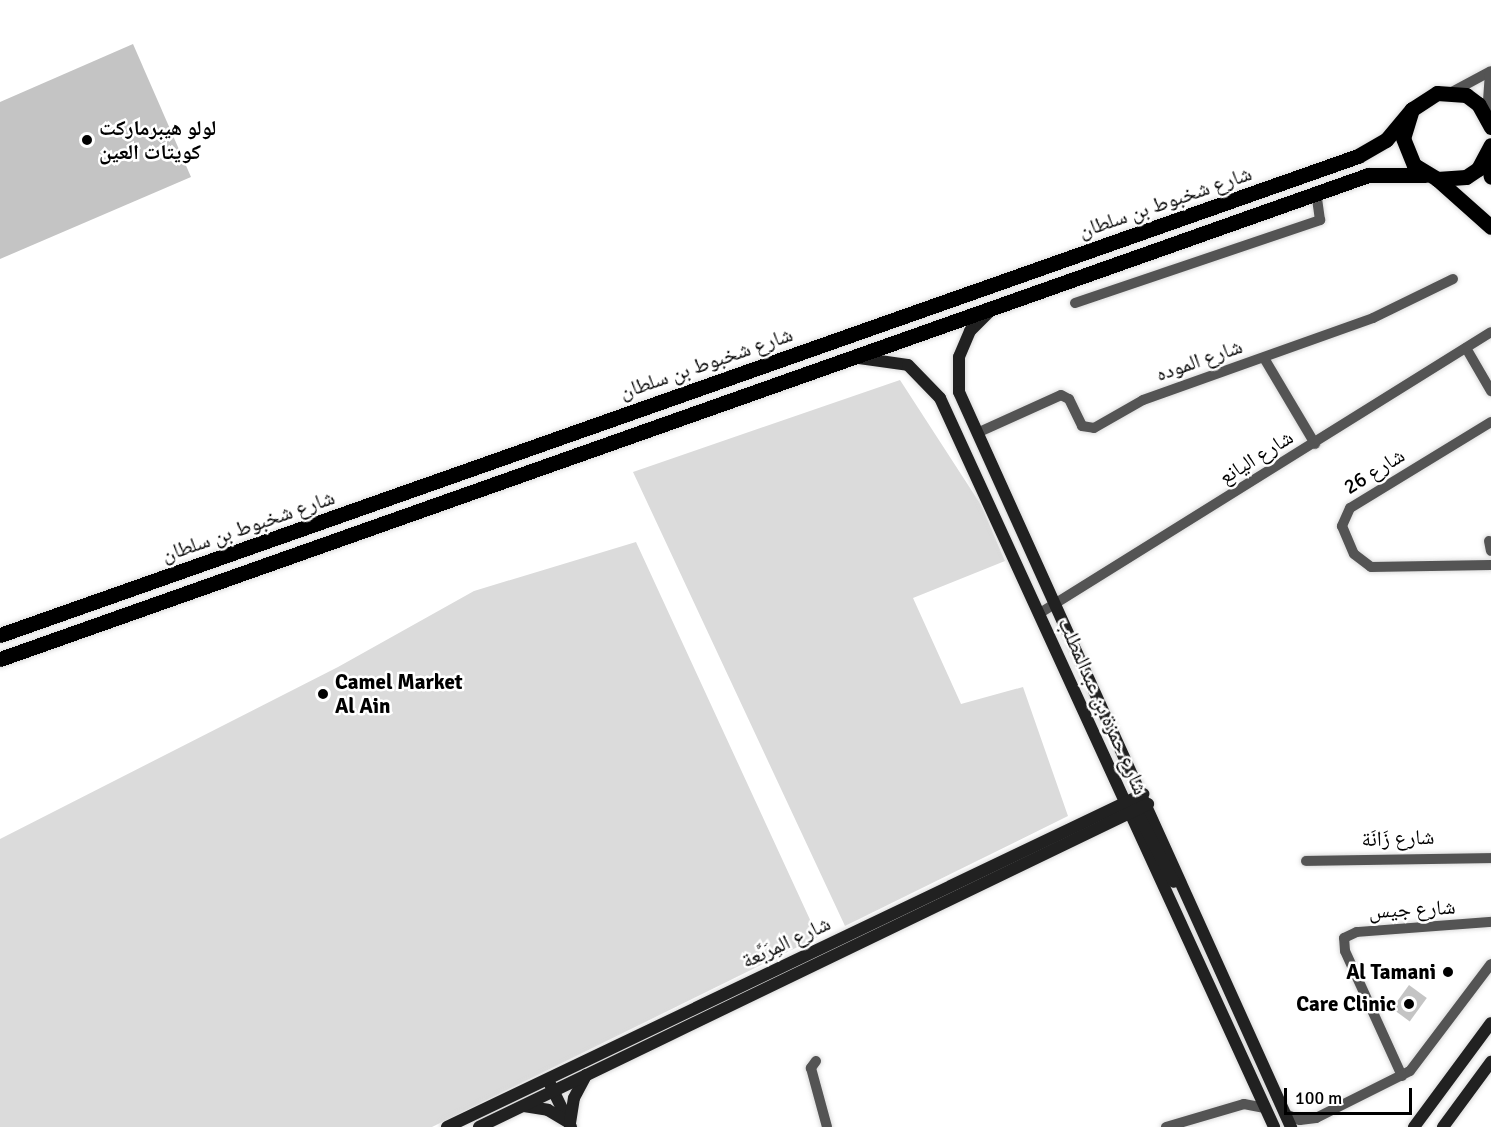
<!DOCTYPE html>
<meta charset="utf-8">
<style>
body{margin:0}
#map{position:relative;width:1491px;height:1127px;overflow:hidden;background:#fff;font-family:Signika,"Noto Naskh Arabic",sans-serif}
div>[style]{position:absolute}
.green>*{inset:0;background:#dbdbdb}
.building>*{inset:0;background:#c4c4c4;transform-origin:0 0}
.roads{filter:drop-shadow(0 0 2px #dbdbdb) drop-shadow(0 0 2px #dbdbdb)}
.street>*{height:10px;margin:-5px;padding:0 5px;transform-origin:5px;border-radius:5px;background:#545454}
.secondary>*{height:12px;margin:-6px;padding:0 6px;transform-origin:6px;border-radius:6px;background:#212121}
.primary>*{height:15px;margin:-7.5px;padding:0 7.5px;transform-origin:7.5px;border-radius:7.5px;background:#000}
.dots>*{width:16px;height:16px;translate:-50% -50%;box-sizing:border-box;border:3px solid #fff;border-radius:50%}
span{translate:-50% -50%;white-space:nowrap;text-align:center;line-height:1.15;-webkit-text-stroke:5px #fff;paint-order:stroke}
.poi-label{font-size:21px;color:#000;font-weight:700}
.left{translate:0 -50%;text-align:left}
.right{translate:-100% -50%;text-align:right}
.street-label{font-size:21px;color:#000}
.scale{position:absolute;left:1284px;top:1088px;width:128px;height:27px;box-sizing:border-box;border:3px solid #000;border-top:0;padding-left:8px;font-size:18px;line-height:21px;white-space:nowrap;color:#000;-webkit-text-stroke:4px #fff;paint-order:stroke}
</style>
<div id="map">
<div class="green">
<i style="clip-path:polygon(900px 380px,981px 505px,1005px 561px,913px 598px,961px 704px,1023px 687px,1068px 816px,845px 926px,633px 472px)"></i>
<i style="clip-path:polygon(636px 542px,818px 937px,432px 1127px,0 1127px,0 839px,338px 667px,474px 591px)"></i>
</div>
<div class="building">
<i style="clip-path:polygon(133px 44px,191px 177px,0 259px,0 102px)"></i>
<i style="left:1409px;top:985px;width:22px;height:29px;rotate:36deg"></i>
</div>
<div class="roads">
<div class="street">
<i style="left:1452px;top:92px;width:44px;rotate:-28.3deg"></i>
<i style="left:1487px;top:115px;width:43px;rotate:-86deg"></i>
<i style="left:1075px;top:303px;width:259px;rotate:-18.7deg"></i>
<i style="left:1320px;top:220px;width:27px;rotate:-98deg"></i>
<i style="left:1466px;top:348px;width:50px;rotate:59.8deg"></i>
<i style="left:1264px;top:358px;width:100px;rotate:59.3deg"></i>
<i style="left:1491px;top:422px;width:165px;rotate:148.6deg"></i>
<i style="left:1350px;top:508px;width:20px;rotate:114deg"></i>
<i style="left:1342px;top:526px;width:30px;rotate:67deg"></i>
<i style="left:1354px;top:554px;width:21px;rotate:37deg"></i>
<i style="left:1371px;top:567px;width:120px;rotate:-1deg"></i>
<i style="left:977px;top:433px;width:92px;rotate:-24.3deg"></i>
<i style="left:1061px;top:395px;width:9px;rotate:27deg"></i>
<i style="left:1069px;top:399px;width:30px;rotate:64deg"></i>
<i style="left:1082px;top:426px;width:12px;rotate:9deg"></i>
<i style="left:1094px;top:428px;width:56px;rotate:-29.7deg"></i>
<i style="left:1143px;top:400px;width:244px;rotate:-19.6deg"></i>
<i style="left:1373px;top:318px;width:89px;rotate:-26deg"></i>
<i style="left:1489px;top:541px;width:10px;rotate:79deg"></i>
<i style="left:1040px;top:613px;width:531px;rotate:-31.93deg"></i>
<i style="left:1306px;top:861px;width:185px;rotate:-0.9deg"></i>
<i style="left:816px;top:1061px;width:9px;rotate:126deg"></i>
<i style="left:811px;top:1068px;width:61px;rotate:74.8deg"></i>
<i style="left:1402px;top:1076px;width:137px;rotate:-114.5deg"></i>
<i style="left:1345px;top:951px;width:13px;rotate:-94deg"></i>
<i style="left:1344px;top:938px;width:14px;rotate:-25deg"></i>
<i style="left:1357px;top:932px;width:134px;rotate:-4.3deg"></i>
<i style="left:1285px;top:1114px;width:16px;rotate:22deg"></i>
<i style="left:1300px;top:1120px;width:16px;rotate:-7deg"></i>
<i style="left:1316px;top:1118px;width:105px;rotate:-26.6deg"></i>
<i style="left:1410px;top:1071px;width:134px;rotate:-52.9deg"></i>
<i style="left:1166px;top:1127px;width:81px;rotate:-16.4deg"></i>
<i style="left:1244px;top:1104px;width:21px;rotate:11deg"></i>
</div>
<div class="secondary">
<i style="left:990px;top:311px;width:28px;rotate:135deg"></i>
<i style="left:970px;top:331px;width:28px;rotate:113deg"></i>
<i style="left:959px;top:357px;width:35px;rotate:90deg"></i>
<i style="left:959px;top:392px;width:807px;rotate:65.69deg"></i>
<i style="left:859px;top:358px;width:49px;rotate:8.1deg"></i>
<i style="left:908px;top:365px;width:46px;rotate:45.9deg"></i>
<i style="left:940px;top:398px;width:802px;rotate:65.38deg"></i>
<i style="left:1133px;top:805px;width:87px;rotate:62deg"></i>
<i style="left:550px;top:1084px;width:48px;rotate:64deg"></i>
<i style="left:524px;top:1106px;width:24px;rotate:9deg"></i>
<i style="left:548px;top:1110px;width:21px;rotate:31deg"></i>
<i style="left:570px;top:1123px;width:25px;rotate:-81deg"></i>
<i style="left:574px;top:1098px;width:26px;rotate:-62deg"></i>
<i style="left:447px;top:1127px;width:772px;rotate:-25.57deg"></i>
<i style="left:479px;top:1127px;width:743px;rotate:-25.77deg"></i>
<i style="left:1414px;top:1127px;width:129px;rotate:-53.5deg"></i>
<i style="left:1443px;top:1127px;width:81px;rotate:-53.6deg"></i>
</div>
<div class="primary">
<i style="left:1491px;top:127px;width:26px;rotate:-119deg"></i>
<i style="left:1478px;top:104px;width:15px;rotate:-143deg"></i>
<i style="left:1466px;top:95px;width:29px;rotate:-176deg"></i>
<i style="left:1437px;top:93px;width:30px;rotate:147deg"></i>
<i style="left:1412px;top:109px;width:30px;rotate:107deg"></i>
<i style="left:1403px;top:138px;width:29px;rotate:68deg"></i>
<i style="left:1414px;top:165px;width:27px;rotate:31deg"></i>
<i style="left:1437px;top:179px;width:29px;rotate:-4deg"></i>
<i style="left:1466px;top:177px;width:14px;rotate:-34deg"></i>
<i style="left:1478px;top:169px;width:27px;rotate:-62deg"></i>
<i style="left:1487px;top:157px;width:20px;rotate:79deg"></i>
<i style="left:1437px;top:179px;width:72px;rotate:41.6deg"></i>
<i style="left:0;top:635px;width:1440px;rotate:-19.43deg"></i>
<i style="left:1358px;top:156px;width:32px;rotate:-30deg"></i>
<i style="left:1386px;top:140px;width:40px;rotate:-50deg"></i>
<i style="left:0;top:659px;width:1451px;rotate:-19.48deg"></i>
<i style="left:1368px;top:175px;width:57px"></i>
</div>
</div>
<div class="dots">
<i style="left:87px;top:140px;background:#000"></i>
<i style="left:323px;top:694px;background:#000"></i>
<i style="left:1448px;top:972px;background:#000"></i>
<i style="left:1409px;top:1004px;background:#000"></i>
</div>
<div class="poi-label">
<span class="left" style="left:99px;top:140px">لولو هيبرماركت<br>كويتات العين</span>
<span class="left" style="left:335px;top:694px">Camel Market<br>Al Ain</span>
<span class="right" style="left:1436px;top:972px">Al Tamani</span>
<span class="right" style="left:1396px;top:1004px">Care Clinic</span>
</div>
<div class="street-label">
<span style="left:1165px;top:202px;rotate:-19deg">شارع شخبوط بن سلطان</span>
<span style="left:1199px;top:360px;rotate:-19deg">شارع الموده</span>
<span style="left:706px;top:363px;rotate:-19deg">شارع شخبوط بن سلطان</span>
<span style="left:1256px;top:457px;rotate:-32deg">شارع اليانع</span>
<span style="left:1374px;top:471px;rotate:-32deg">شارع 26</span>
<span style="left:248px;top:526px;rotate:-19deg">شارع شخبوط بن سلطان</span>
<span style="left:1103px;top:706px;rotate:66deg">شارع حمزة بن عبدالمطلب</span>
<span style="left:1398px;top:838px;rotate:-2deg">شارع زَانَة</span>
<span style="left:1412px;top:909px;rotate:-3deg">شارع جيس</span>
<span style="left:786px;top:942px;rotate:-25deg">شارع المِرَبَّعة</span>
</div>
<div class="scale">100 m</div>
</div>
